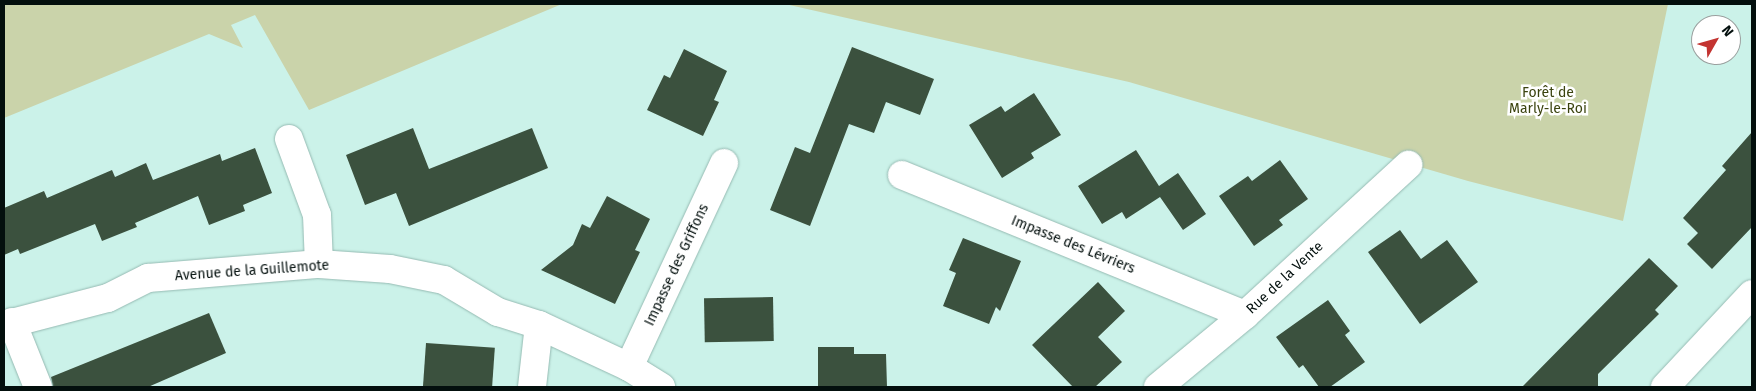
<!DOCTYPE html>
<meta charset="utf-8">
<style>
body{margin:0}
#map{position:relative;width:1756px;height:391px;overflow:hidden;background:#cbf2e9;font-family:"Fira Sans",sans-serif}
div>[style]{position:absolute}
.green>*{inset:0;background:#cad3aa}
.building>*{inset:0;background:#3b513e;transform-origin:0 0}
.roads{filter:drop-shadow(0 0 1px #95bab2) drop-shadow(0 0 1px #95bab2)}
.minor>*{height:28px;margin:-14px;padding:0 14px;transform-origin:14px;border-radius:14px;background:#fff}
span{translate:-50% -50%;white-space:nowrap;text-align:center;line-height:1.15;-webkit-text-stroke:5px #fff;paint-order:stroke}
.park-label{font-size:14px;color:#3b430f}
.street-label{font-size:14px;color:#030f0d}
.frame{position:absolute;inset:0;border:5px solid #030f0d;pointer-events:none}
.north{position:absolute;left:1691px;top:15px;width:50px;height:50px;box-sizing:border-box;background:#fff;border:1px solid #9a9f9e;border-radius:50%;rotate:52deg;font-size:14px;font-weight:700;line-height:20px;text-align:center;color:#030f0d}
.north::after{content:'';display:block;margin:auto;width:18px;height:22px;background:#c33431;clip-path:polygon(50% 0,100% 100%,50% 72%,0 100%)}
</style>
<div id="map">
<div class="green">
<i style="clip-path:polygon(4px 4px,562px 4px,309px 110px,255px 15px,231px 25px,243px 48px,209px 34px,4px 118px)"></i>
<i style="clip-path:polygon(785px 4px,1668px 4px,1623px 221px,1468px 181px,1129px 82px)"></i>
</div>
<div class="building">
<i style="clip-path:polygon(852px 47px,934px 79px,920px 115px,886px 102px,874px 133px,849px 124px,810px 226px,770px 210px,795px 147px,810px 153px)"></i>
<i style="clip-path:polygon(684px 49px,727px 71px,714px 100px,719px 102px,703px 136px,647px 110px,664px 75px,670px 78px)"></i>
<i style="clip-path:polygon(1034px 93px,1061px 135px,1031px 153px,1034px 158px,1002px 178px,969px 125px,1001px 106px,1005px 112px)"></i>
<i style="clip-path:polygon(413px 128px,429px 169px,532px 128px,548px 168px,409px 226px,396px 193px,365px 205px,346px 155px)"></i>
<i style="clip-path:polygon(1752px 132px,1752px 227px,1712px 269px,1687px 244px,1698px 233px,1683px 218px,1726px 170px,1722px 166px)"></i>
<i style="clip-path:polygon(255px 148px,272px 193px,243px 205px,245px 211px,209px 225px,198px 196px,135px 223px,137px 227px,102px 241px,95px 224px,20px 254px,18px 249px,4px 255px,4px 208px,44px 191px,47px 198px,112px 170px,115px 177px,146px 163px,153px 180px,220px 154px,222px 161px)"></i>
<i style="clip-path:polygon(1136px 150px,1159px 186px,1178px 173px,1206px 214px,1183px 230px,1160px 197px,1126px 219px,1122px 212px,1102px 224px,1078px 186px)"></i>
<i style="clip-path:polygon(1280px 160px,1308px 199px,1279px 220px,1283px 225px,1254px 246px,1219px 196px,1248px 176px,1252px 181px)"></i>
<i style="clip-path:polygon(607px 196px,650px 219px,635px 250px,640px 252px,615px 304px,541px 270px,573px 245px,582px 224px,590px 228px)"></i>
<i style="clip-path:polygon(1400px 230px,1421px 259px,1447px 240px,1478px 282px,1420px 324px,1368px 252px)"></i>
<i style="clip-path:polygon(963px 238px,1021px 261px,1000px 311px,996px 307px,989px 324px,943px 306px,956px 273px,949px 270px)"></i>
<i style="clip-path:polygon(1649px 258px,1678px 286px,1655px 310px,1659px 314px,1598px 374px,1598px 387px,1522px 387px)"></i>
<i style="clip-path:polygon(1098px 282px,1125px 311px,1098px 337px,1122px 362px,1095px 387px,1073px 387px,1032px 345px)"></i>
<i style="left:773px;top:297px;width:44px;height:69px;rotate:89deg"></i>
<i style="clip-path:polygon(1328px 300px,1350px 331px,1345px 335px,1365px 362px,1330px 387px,1319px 387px,1303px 365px,1299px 368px,1276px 337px)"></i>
<i style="clip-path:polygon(209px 313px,226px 353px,148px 387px,53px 387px,51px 377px)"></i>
<i style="left:426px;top:343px;width:69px;height:43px;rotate:4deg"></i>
<i style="clip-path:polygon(818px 347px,854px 347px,854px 354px,886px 354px,887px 387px,818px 387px)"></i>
</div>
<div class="roads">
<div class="minor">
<i style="left:289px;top:139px;width:81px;rotate:69.8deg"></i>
<i style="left:317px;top:215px;width:49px;rotate:87.7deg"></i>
<i style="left:902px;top:175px;width:370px;rotate:22.2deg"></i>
<i style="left:12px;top:322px;width:70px;rotate:68.2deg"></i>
<i style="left:4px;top:325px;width:107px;rotate:-14.6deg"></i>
<i style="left:108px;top:298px;width:45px;rotate:-26.6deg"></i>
<i style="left:148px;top:278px;width:172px;rotate:-4.7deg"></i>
<i style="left:319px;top:264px;width:71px;rotate:4deg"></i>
<i style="left:390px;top:269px;width:55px;rotate:11.5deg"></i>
<i style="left:444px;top:280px;width:63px;rotate:30.7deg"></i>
<i style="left:498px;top:312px;width:43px;rotate:17.6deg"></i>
<i style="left:539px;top:325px;width:99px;rotate:25deg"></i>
<i style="left:629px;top:367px;width:38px;rotate:32deg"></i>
<i style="left:629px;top:367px;width:225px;rotate:-65deg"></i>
<i style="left:532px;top:387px;width:62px;rotate:-83.6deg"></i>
<i style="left:1158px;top:387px;width:113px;rotate:-39.6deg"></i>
<i style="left:1245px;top:315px;width:222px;rotate:-42.6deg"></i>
<i style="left:1665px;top:387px;width:127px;rotate:-46.9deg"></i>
</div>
</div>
<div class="park-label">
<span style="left:1548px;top:101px">Forêt de<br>Marly-le-Roi</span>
</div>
<div class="street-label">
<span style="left:1073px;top:245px;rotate:22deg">Impasse des Lévriers</span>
<span style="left:677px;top:265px;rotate:-65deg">Impasse des Griffons</span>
<span style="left:252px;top:271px;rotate:-4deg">Avenue de la Guillemote</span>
<span style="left:1285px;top:278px;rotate:-43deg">Rue de la Vente</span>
</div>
<div class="frame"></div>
<div class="north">N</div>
</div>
